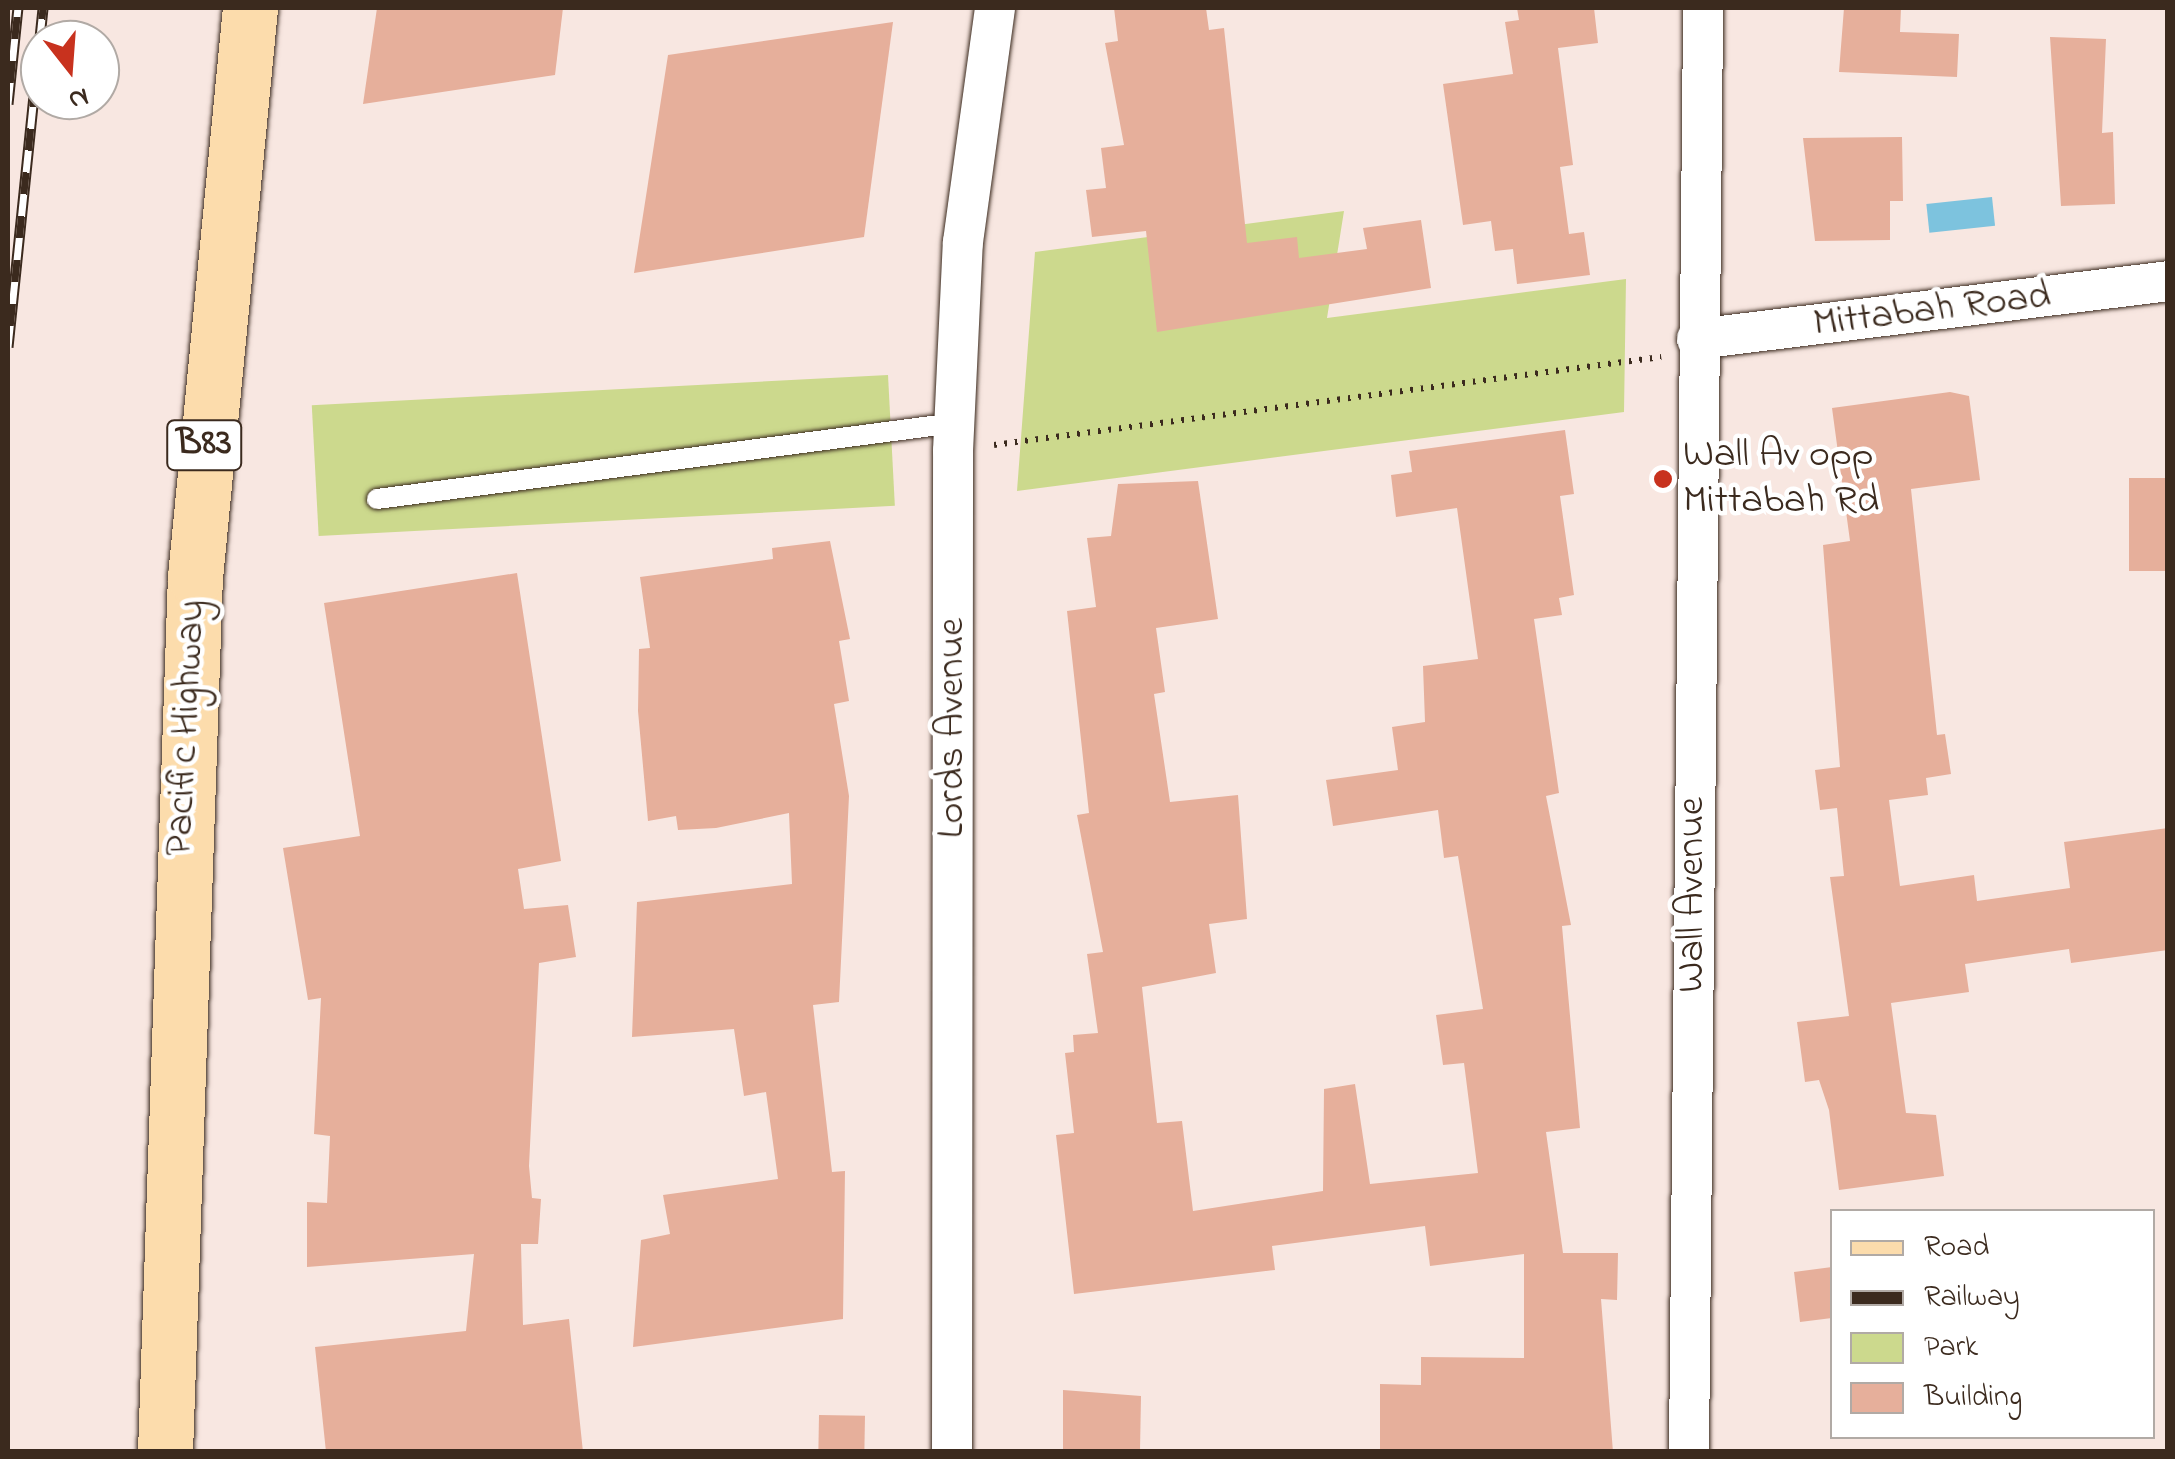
<!DOCTYPE html>
<style>
body{margin:0}
#map{position:relative;width:2175px;height:1459px;overflow:hidden;background:#f8e7e1;font-family:"Indie Flower",sans-serif}
div>[style]{position:absolute}
.green>*{inset:0;background:#ccd98d;transform-origin:0 0}
.water>*{inset:0;background:#7dc3de;transform-origin:0 0}
.building>*{inset:0;background:#e6af9b;transform-origin:0 0}
.path>*{height:6px;margin-top:-3px;transform-origin:0;background:repeating-linear-gradient(90deg,#3b2a1e 0 2.5px,transparent 0 10.5px)}
.roads{filter:drop-shadow(0 0 2px #3b2a1e) drop-shadow(0 0 2px #3b2a1e)}
.service>*{height:20px;margin:-10px;padding:0 10px;transform-origin:10px;border-radius:10px;background:#fff}
.minor>*{height:40px;margin:-20px;padding:0 20px;transform-origin:20px;border-radius:20px;background:#fff}
.primary>*{height:55px;margin:-27.5px;padding:0 27.5px;transform-origin:27.5px;border-radius:27.5px;background:#fcdcac}
.rail>*{height:11px;margin-top:-5.5px;transform-origin:0;background:repeating-linear-gradient(90deg,#fff 0 22px,#3b2a1e 0 44px);box-sizing:border-box;border-block:2px solid #3b2a1e}
.dots>*{width:28px;height:28px;translate:-50% -50%;box-sizing:border-box;border:5px solid #fff;border-radius:50%}
span{translate:-50% -50%;white-space:nowrap;text-align:center;line-height:1.15;-webkit-text-stroke:9px #fff;paint-order:stroke}
.shield-label span{padding:2px 8px;background:#fff;border:2px solid;border-radius:8px;-webkit-text-stroke-width:0}
.shield-label{font-size:38px;color:#3b2a1e;font-weight:700}
.street-label{font-size:40px;color:#3b2a1e}
.poi-label{font-size:40px;color:#3b2a1e}
.left{translate:0 -50%;text-align:left}
.frame{position:absolute;inset:0;border:10px solid #3b2a1e;pointer-events:none}
.legend{position:absolute;left:1830px;top:1209px;width:325px;height:230px;box-sizing:border-box;background:#fff;border:2px solid #b1aaa5;margin:0;padding:12px 18px;list-style:none;font-size:30px;color:#3b2a1e}
.legend li{display:flex;align-items:center;gap:20px;height:50px}
.legend b{width:50px;border:2px solid #b1aaa5}
.north{position:absolute;left:20px;top:20px;width:100px;height:100px;box-sizing:border-box;background:#fff;border:2px solid #b1aaa5;border-radius:50%;rotate:163deg;font-size:28px;font-weight:700;line-height:40px;text-align:center;color:#3b2a1e}
.north::after{content:'';display:block;margin:auto;width:35px;height:45px;background:#c8321e;clip-path:polygon(50% 0,100% 100%,50% 72%,0 100%)}
</style>
<div id="map">
<div class="green">
<i style="clip-path:polygon(1344px 211px,1327px 318px,1626px 279px,1624px 412px,1017px 491px,1035px 252px)"></i>
<i style="left:888px;top:375px;width:131px;height:577px;rotate:87deg"></i>
</div>
<div class="water">
<i style="left:1992px;top:197px;width:29px;height:66px;rotate:84deg"></i>
</div>
<div class="building">
<i style="clip-path:polygon(377px 8px,563px 8px,555px 75px,363px 104px)"></i>
<i style="clip-path:polygon(1114px 8px,1206px 8px,1209px 30px,1224px 28px,1247px 243px,1297px 237px,1299px 258px,1367px 249px,1363px 228px,1421px 220px,1431px 288px,1157px 332px,1146px 231px,1092px 237px,1086px 190px,1106px 188px,1101px 148px,1124px 145px,1105px 43px,1118px 41px)"></i>
<i style="clip-path:polygon(1517px 8px,1594px 8px,1598px 43px,1558px 48px,1573px 165px,1560px 167px,1569px 234px,1584px 232px,1590px 275px,1517px 284px,1513px 249px,1495px 251px,1491px 221px,1463px 225px,1443px 84px,1513px 74px,1505px 22px,1519px 20px)"></i>
<i style="clip-path:polygon(1844px 8px,1901px 8px,1900px 32px,1959px 34px,1957px 77px,1839px 72px)"></i>
<i style="clip-path:polygon(893px 22px,864px 237px,634px 273px,668px 55px)"></i>
<i style="clip-path:polygon(2050px 37px,2106px 39px,2102px 133px,2113px 132px,2115px 204px,2061px 206px)"></i>
<i style="clip-path:polygon(1902px 137px,1903px 201px,1890px 201px,1890px 240px,1815px 241px,1803px 138px)"></i>
<i style="clip-path:polygon(1950px 392px,1969px 396px,1980px 480px,1911px 489px,1937px 735px,1945px 734px,1951px 774px,1926px 778px,1928px 795px,1889px 800px,1900px 886px,1974px 875px,1977px 901px,2070px 888px,2064px 842px,2168px 828px,2168px 950px,2071px 963px,2069px 949px,1965px 964px,1969px 992px,1891px 1003px,1906px 1113px,1936px 1115px,1944px 1176px,1839px 1190px,1829px 1110px,1819px 1080px,1805px 1082px,1797px 1022px,1849px 1016px,1830px 877px,1844px 876px,1837px 808px,1820px 810px,1815px 770px,1840px 767px,1823px 545px,1850px 541px,1832px 408px)"></i>
<i style="clip-path:polygon(1565px 430px,1574px 494px,1560px 496px,1574px 595px,1559px 598px,1562px 615px,1534px 619px,1559px 793px,1546px 796px,1571px 925px,1562px 926px,1580px 1128px,1546px 1132px,1563px 1253px,1618px 1253px,1617px 1300px,1601px 1299px,1613px 1452px,1380px 1452px,1380px 1384px,1421px 1385px,1421px 1357px,1524px 1358px,1524px 1254px,1430px 1266px,1425px 1226px,1272px 1246px,1275px 1270px,1074px 1294px,1056px 1135px,1074px 1133px,1065px 1053px,1074px 1052px,1073px 1035px,1098px 1033px,1087px 954px,1103px 952px,1077px 815px,1089px 813px,1067px 611px,1096px 607px,1087px 538px,1111px 536px,1118px 484px,1198px 481px,1218px 619px,1156px 628px,1165px 692px,1154px 694px,1170px 802px,1238px 795px,1247px 919px,1209px 924px,1216px 973px,1142px 987px,1157px 1123px,1182px 1121px,1193px 1211px,1323px 1191px,1324px 1089px,1355px 1084px,1370px 1184px,1478px 1173px,1464px 1063px,1443px 1065px,1436px 1015px,1483px 1009px,1458px 856px,1444px 858px,1438px 810px,1333px 826px,1326px 780px,1398px 770px,1392px 727px,1425px 722px,1423px 666px,1478px 659px,1457px 508px,1396px 517px,1391px 475px,1412px 472px,1409px 451px)"></i>
<i style="left:2129px;top:478px;width:39px;height:93px"></i>
<i style="clip-path:polygon(830px 541px,850px 639px,839px 641px,849px 701px,834px 704px,849px 796px,839px 1002px,813px 1005px,832px 1172px,845px 1171px,843px 1319px,633px 1347px,641px 1240px,670px 1234px,663px 1195px,778px 1179px,766px 1092px,744px 1096px,734px 1029px,632px 1037px,637px 902px,792px 884px,789px 813px,716px 828px,678px 830px,676px 816px,648px 821px,638px 711px,639px 649px,650px 648px,640px 577px,773px 559px,772px 548px)"></i>
<i style="clip-path:polygon(517px 573px,561px 861px,518px 869px,524px 909px,568px 905px,576px 957px,539px 963px,529px 1166px,532px 1198px,541px 1199px,538px 1244px,521px 1244px,523px 1325px,569px 1319px,583px 1452px,326px 1452px,315px 1347px,466px 1331px,474px 1254px,307px 1267px,307px 1202px,327px 1203px,330px 1136px,314px 1134px,321px 998px,308px 1000px,283px 848px,360px 836px,324px 603px)"></i>
<i style="clip-path:polygon(1832px 1267px,1832px 1318px,1800px 1322px,1794px 1272px)"></i>
<i style="clip-path:polygon(1063px 1390px,1141px 1396px,1140px 1450px,1063px 1452px)"></i>
<i style="left:819px;top:1415px;width:46px;height:37px;rotate:1deg"></i>
</div>
<div class="path">
<i style="left:994px;top:445px;width:673px;rotate:-7.52deg"></i>
</div>
<div class="roads">
<div class="service">
<i style="left:377px;top:499px;width:582px;rotate:-7.5deg"></i>
</div>
<div class="minor">
<i style="left:1697px;top:339px;width:475px;rotate:-7deg"></i>
<i style="left:952px;top:1452px;width:1001px;rotate:-89.94deg"></i>
<i style="left:953px;top:451px;width:209px;rotate:-87.3deg"></i>
<i style="left:963px;top:242px;width:236px;rotate:-82.2deg"></i>
<i style="left:1689px;top:1452px;width:1444px;rotate:-89.44deg"></i>
</div>
<div class="primary">
<i style="left:165px;top:1452px;width:876px;rotate:-88.04deg"></i>
<i style="left:195px;top:577px;width:572px;rotate:-84.48deg"></i>
</div>
</div>
<div class="rail">
<i style="left:8px;top:104px;width:97px;rotate:-84.1deg"></i>
<i style="left:8px;top:347px;width:341px;rotate:-84.1deg"></i>
</div>
<div class="dots">
<i style="left:1663px;top:479px;background:#c8321e"></i>
</div>
<div class="shield-label">
<span style="left:204px;top:445px">B83</span>
</div>
<div class="street-label">
<span style="left:1932px;top:311px;rotate:-7deg">Mittabah Road</span>
<span style="left:187px;top:728px;rotate:-87deg">Pacific Highway</span>
<span style="left:953px;top:728px;rotate:-90deg">Lords Avenue</span>
<span style="left:1693px;top:895px;rotate:-90deg">Wall Avenue</span>
</div>
<div class="poi-label">
<span class="left" style="left:1683px;top:479px">Wall Av opp<br>Mittabah Rd</span>
</div>
<div class="frame"></div>
<ul class="legend">
<li><b style="height:12px;background:#fcdcac"></b>Road</li>
<li><b style="height:12px;background:#3b2a1e"></b>Railway</li>
<li><b style="height:28px;background:#ccd98d"></b>Park</li>
<li><b style="height:28px;background:#e6af9b"></b>Building</li>
</ul>
<div class="north">N</div>
</div>
